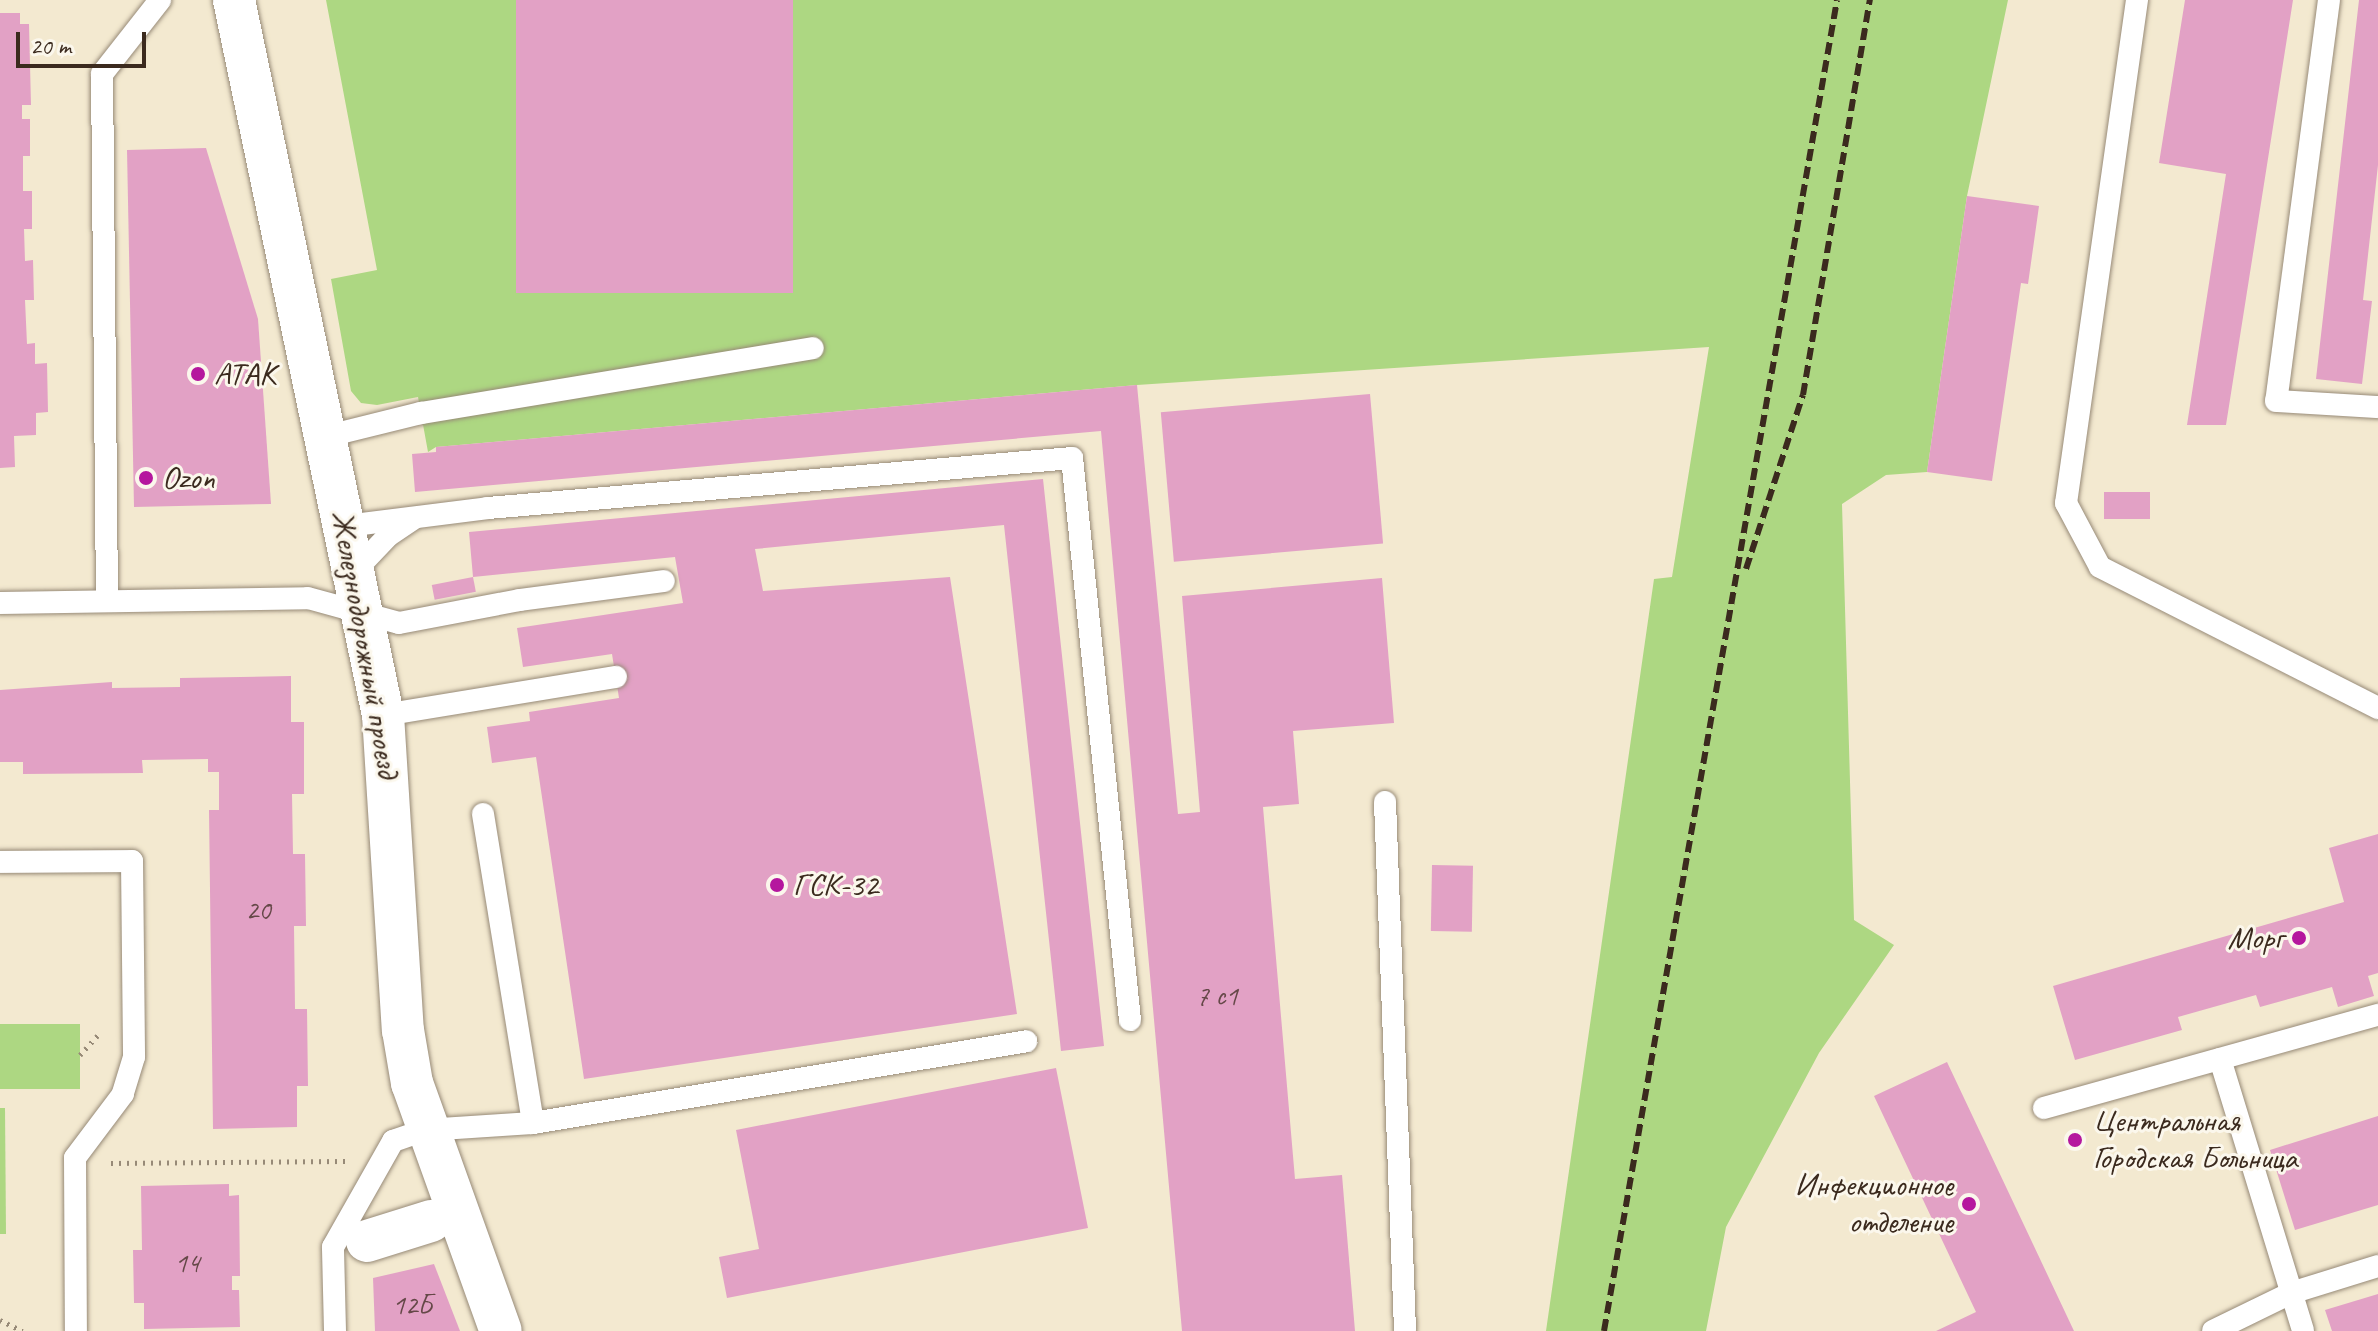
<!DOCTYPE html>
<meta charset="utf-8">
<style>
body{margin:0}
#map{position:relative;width:2378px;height:1331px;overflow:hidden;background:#f3e9d0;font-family:Caveat,sans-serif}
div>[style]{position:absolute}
.green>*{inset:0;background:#add782;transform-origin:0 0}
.building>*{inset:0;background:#e2a1c5;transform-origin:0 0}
.path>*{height:5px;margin-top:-2.5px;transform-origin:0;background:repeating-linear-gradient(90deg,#978a77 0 2px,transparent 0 8px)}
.roads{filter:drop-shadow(0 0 2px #978a77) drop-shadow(0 0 2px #978a77)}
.service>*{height:22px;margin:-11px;padding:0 11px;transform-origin:11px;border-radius:11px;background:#fff}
.minor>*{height:42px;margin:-21px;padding:0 21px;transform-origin:21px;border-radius:21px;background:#fff}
.rail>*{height:6px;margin-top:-3px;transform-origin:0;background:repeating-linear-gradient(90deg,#3b2a1e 0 12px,transparent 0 18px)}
.dots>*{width:22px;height:22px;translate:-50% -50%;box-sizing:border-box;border:4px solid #fbf7ec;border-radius:50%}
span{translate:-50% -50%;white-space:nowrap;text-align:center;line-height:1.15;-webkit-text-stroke:6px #fbf7ec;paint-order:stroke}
.number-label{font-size:28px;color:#654848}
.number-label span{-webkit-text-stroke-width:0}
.poi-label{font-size:32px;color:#3b2a1e}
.left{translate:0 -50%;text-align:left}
.right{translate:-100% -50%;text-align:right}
.street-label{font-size:32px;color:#3b2a1e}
.scale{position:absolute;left:16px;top:32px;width:130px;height:36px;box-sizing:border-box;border:4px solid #3b2a1e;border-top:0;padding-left:10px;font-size:24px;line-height:28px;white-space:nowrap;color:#3b2a1e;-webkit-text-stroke:6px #fbf7ec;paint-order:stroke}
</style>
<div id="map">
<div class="green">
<i style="clip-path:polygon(326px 0,2008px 0,1967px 196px,1927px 472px,1886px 475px,1842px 504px,1854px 920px,1894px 945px,1819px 1053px,1726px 1227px,1706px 1331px,1546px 1331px,1654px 579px,1672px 577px,1709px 347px,1137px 385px,436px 447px,428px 452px,418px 397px,377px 405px,361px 403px,351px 391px,331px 279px,377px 270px)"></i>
<i style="left:80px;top:1024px;width:65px;height:80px;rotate:90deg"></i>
<i style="clip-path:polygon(0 1108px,5px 1108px,6px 1234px,0 1234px)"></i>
</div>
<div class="building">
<i style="left:516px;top:0;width:277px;height:293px"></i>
<i style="clip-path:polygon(2185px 0,2293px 0,2226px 425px,2187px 425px,2226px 174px,2159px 163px)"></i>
<i style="clip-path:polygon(2359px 0,2378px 0,2378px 165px,2363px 300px,2372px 301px,2362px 384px,2316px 379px)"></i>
<i style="clip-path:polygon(0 13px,20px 13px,20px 24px,29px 24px,31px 105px,22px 105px,22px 119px,30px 119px,30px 156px,23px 156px,23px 191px,32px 191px,32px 229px,24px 229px,25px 261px,33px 260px,34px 300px,25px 300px,27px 344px,35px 343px,35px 364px,47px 363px,48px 412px,36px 413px,36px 435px,14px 436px,15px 467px,0 468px)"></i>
<i style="clip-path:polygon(206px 148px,258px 319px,271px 504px,134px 507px,127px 150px)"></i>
<i style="clip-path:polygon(1967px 196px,2039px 206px,2028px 284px,2021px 283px,1992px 481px,1927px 472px)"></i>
<i style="clip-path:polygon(1137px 385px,1178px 814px,1200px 812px,1182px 596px,1382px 578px,1394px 723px,1293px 731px,1299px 804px,1263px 807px,1295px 1179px,1342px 1175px,1355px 1331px,1182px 1331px,1101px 431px,415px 492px,412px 454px,436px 452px,436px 447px)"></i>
<i style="left:1370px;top:394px;width:150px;height:210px;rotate:85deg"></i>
<i style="clip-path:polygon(1043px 479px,1104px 1046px,1061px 1051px,1004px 525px,755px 549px,763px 591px,950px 577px,1017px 1014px,584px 1079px,536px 757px,492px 763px,487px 727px,530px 721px,529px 712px,619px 698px,612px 654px,523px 667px,517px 628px,683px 603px,675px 557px,473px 577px,469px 532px)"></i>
<i style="left:2150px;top:492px;width:27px;height:46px;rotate:90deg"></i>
<i style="left:473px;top:577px;width:15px;height:42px;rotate:79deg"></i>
<i style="clip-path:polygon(291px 676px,291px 722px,304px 722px,304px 794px,292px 794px,293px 854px,305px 854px,306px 926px,294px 926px,295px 1009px,307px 1009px,308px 1086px,297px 1086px,297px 1127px,213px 1129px,209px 810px,219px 810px,219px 772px,208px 772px,208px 759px,142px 760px,143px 773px,23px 774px,23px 762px,0 762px,0 690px,112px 682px,112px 688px,180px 687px,180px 678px)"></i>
<i style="clip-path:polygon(2378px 834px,2378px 973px,2368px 976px,2374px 996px,2338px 1007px,2332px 987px,2260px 1007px,2256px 995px,2178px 1017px,2182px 1030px,2075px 1060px,2053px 986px,2344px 902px,2329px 848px)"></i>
<i style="left:1432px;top:865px;width:41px;height:66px;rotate:1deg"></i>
<i style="clip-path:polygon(1947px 1062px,2074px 1331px,1936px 1331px,1976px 1312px,1874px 1096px)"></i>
<i style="clip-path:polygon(1056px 1068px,1088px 1228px,727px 1298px,719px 1257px,759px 1249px,736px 1130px)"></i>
<i style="clip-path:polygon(2378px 1116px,2378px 1205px,2295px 1230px,2270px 1150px)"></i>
<i style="clip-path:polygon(229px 1184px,229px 1196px,239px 1195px,240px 1276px,232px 1276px,232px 1290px,239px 1290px,240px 1327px,144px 1329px,144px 1303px,134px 1303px,133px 1250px,142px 1250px,141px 1186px)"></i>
<i style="clip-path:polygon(434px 1264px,460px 1331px,375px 1331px,373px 1278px)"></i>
<i style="clip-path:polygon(2378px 1294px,2378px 1331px,2332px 1331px,2325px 1310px)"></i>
</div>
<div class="path">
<i style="left:80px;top:1055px;width:31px;rotate:-48deg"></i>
<i style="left:111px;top:1163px;width:234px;rotate:-0.5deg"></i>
<i style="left:0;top:1320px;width:25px;rotate:26deg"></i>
</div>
<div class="roads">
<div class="service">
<i style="left:2137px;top:0;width:508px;rotate:98.03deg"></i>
<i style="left:2066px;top:503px;width:72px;rotate:62deg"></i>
<i style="left:2100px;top:567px;width:312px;rotate:26.9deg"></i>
<i style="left:2329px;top:0;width:404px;rotate:97.5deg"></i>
<i style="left:2276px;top:401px;width:102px;rotate:3.4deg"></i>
<i style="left:328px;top:436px;width:96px;rotate:-13.9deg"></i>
<i style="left:421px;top:413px;width:397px;rotate:-9.4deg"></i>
<i style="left:346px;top:526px;width:143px;rotate:-7.2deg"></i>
<i style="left:488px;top:508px;width:586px;rotate:-4.89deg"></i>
<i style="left:1072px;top:458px;width:565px;rotate:84.11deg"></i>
<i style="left:350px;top:576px;width:55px;rotate:-46.5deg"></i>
<i style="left:388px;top:536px;width:30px;rotate:-34deg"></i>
<i style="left:107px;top:601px;width:527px;rotate:-90.54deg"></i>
<i style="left:102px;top:74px;width:94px;rotate:-51.9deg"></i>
<i style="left:0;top:603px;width:308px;rotate:-0.9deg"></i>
<i style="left:308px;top:598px;width:94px;rotate:15.4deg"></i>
<i style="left:399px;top:623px;width:123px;rotate:-10.8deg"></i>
<i style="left:520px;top:600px;width:145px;rotate:-7.5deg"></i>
<i style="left:383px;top:715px;width:236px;rotate:-9.3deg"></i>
<i style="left:1385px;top:802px;width:529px;rotate:87.83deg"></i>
<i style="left:483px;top:814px;width:313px;rotate:80.8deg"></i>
<i style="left:0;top:862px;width:132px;rotate:-0.4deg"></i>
<i style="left:132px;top:861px;width:196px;rotate:89.4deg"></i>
<i style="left:134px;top:1057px;width:39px;rotate:107deg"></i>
<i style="left:123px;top:1094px;width:80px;rotate:126.9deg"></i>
<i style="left:75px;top:1158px;width:173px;rotate:89.7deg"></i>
<i style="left:2220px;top:1059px;width:284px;rotate:73deg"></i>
<i style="left:2044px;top:1108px;width:347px;rotate:-15.6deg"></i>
<i style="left:335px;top:1331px;width:84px;rotate:-91.4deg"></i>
<i style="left:333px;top:1247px;width:122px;rotate:-60.5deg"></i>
<i style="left:393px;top:1141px;width:34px;rotate:-19deg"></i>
<i style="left:425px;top:1130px;width:108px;rotate:-3.7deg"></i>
<i style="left:533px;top:1123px;width:500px;rotate:-9.4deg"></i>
<i style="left:2213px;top:1331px;width:87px;rotate:-26deg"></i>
<i style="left:2291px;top:1293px;width:91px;rotate:-17.2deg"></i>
</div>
<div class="minor">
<i style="left:234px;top:0;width:730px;rotate:78.23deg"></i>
<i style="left:383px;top:715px;width:316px;rotate:86.4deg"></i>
<i style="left:403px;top:1030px;width:54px;rotate:80.4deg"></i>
<i style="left:412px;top:1083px;width:263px;rotate:70.3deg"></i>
<i style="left:367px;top:1241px;width:67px;rotate:-17.4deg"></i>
</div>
</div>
<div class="rail">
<i style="left:1746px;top:569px;width:183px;rotate:-71.9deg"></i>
<i style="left:1803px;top:395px;width:401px;rotate:-80.4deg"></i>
<i style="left:1604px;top:1331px;width:1351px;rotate:-80.07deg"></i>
</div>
<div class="dots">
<i style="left:198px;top:374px;background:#b5179e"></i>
<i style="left:146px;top:478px;background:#b5179e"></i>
<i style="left:777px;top:885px;background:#b5179e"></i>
<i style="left:2299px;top:938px;background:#b5179e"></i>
<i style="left:2075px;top:1140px;background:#b5179e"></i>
<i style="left:1969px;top:1204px;background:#b5179e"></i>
</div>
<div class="number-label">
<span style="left:258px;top:910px">20</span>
<span style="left:1217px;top:996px">7 с1</span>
<span style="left:187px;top:1263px">14</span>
<span style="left:412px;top:1305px">12Б</span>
</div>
<div class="poi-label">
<span class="left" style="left:214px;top:374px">АТАК</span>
<span class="left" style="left:162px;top:478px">Ozon</span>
<span class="left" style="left:793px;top:885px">ГСК-32</span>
<span class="right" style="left:2283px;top:938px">Морг</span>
<span class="left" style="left:2093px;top:1140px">Центральная<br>Городская Больница</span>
<span class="right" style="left:1953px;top:1204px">Инфекционное<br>отделение</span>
</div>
<div class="street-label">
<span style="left:365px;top:644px;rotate:80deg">Железнодорожный проезд</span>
</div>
<div class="scale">20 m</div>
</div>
